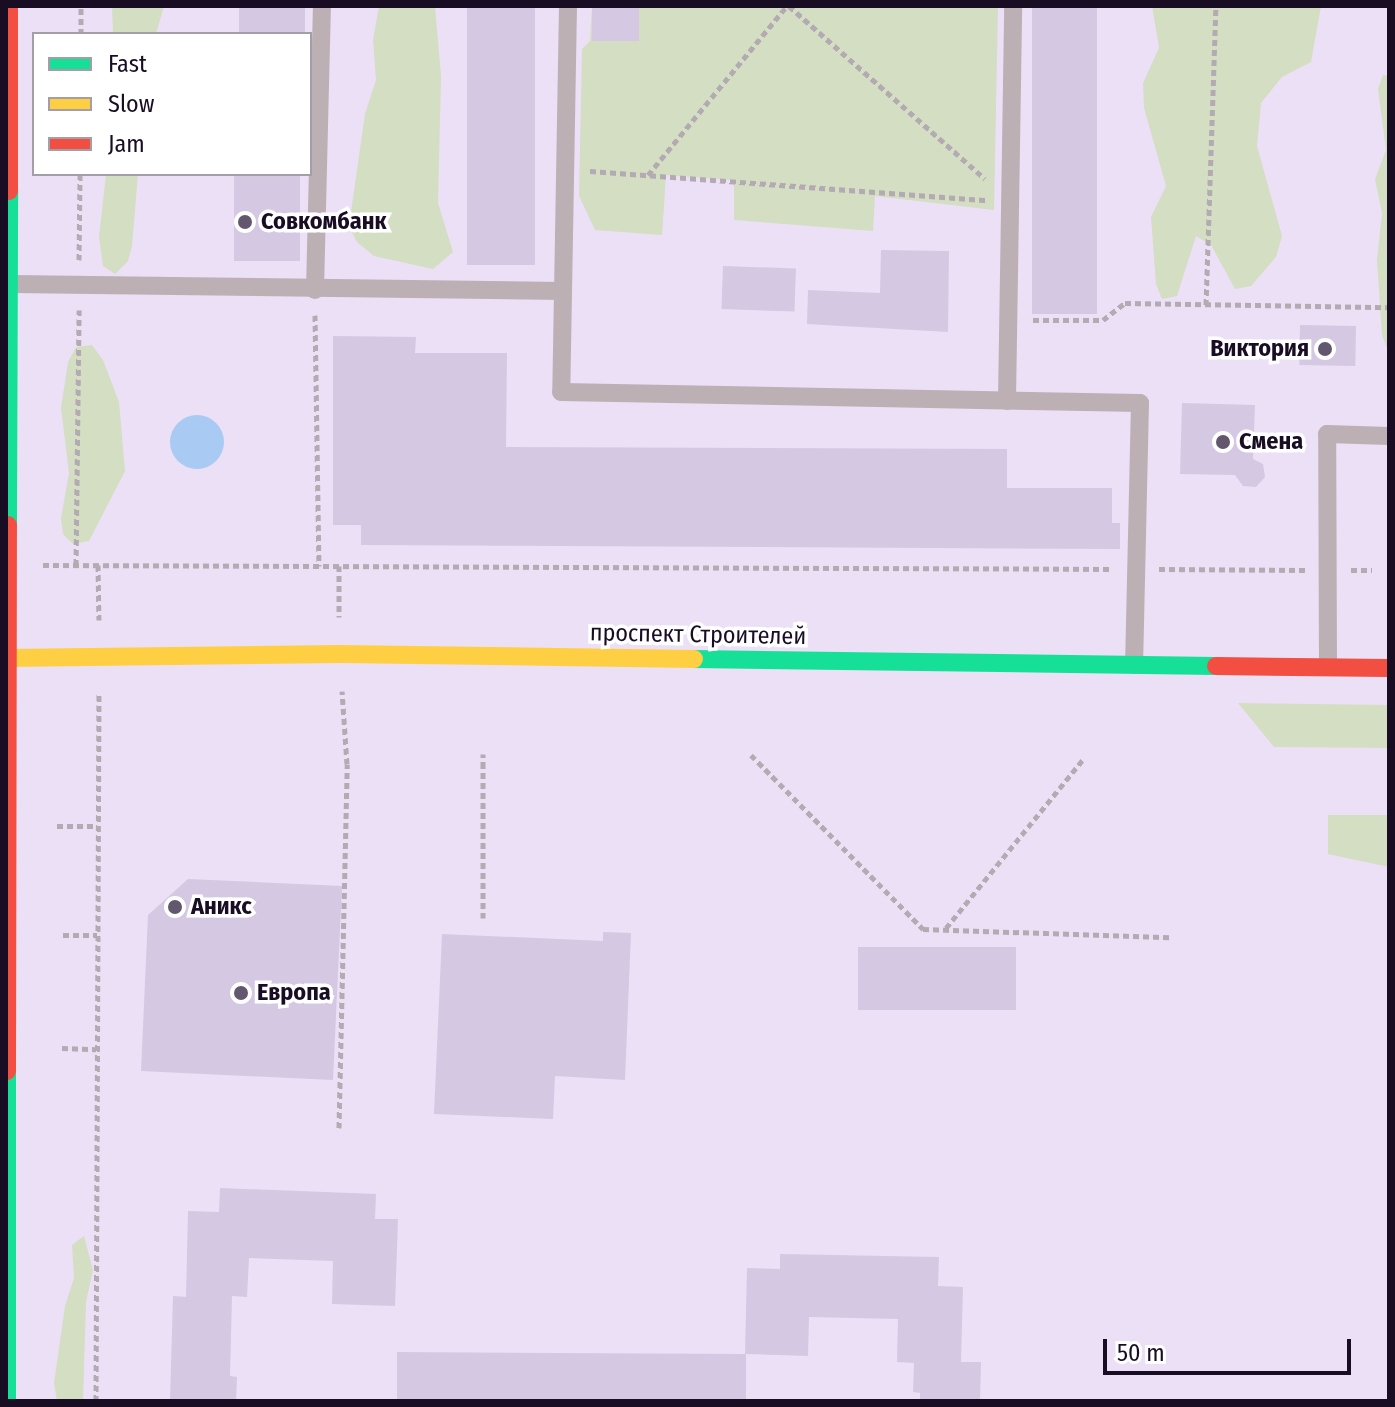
<!DOCTYPE html>
<meta charset="utf-8">
<style>
body{margin:0}
#map{position:relative;width:1395px;height:1407px;overflow:hidden;background:#ebe0f6;font-family:"Fira Sans Condensed",sans-serif}
div>[style]{position:absolute}
.green>*{inset:0;background:#d3dec3}
.water>*{inset:0;background:#a8caf3}
.round{border-radius:50%}
.building>*{inset:0;background:#d5c8e2;transform-origin:0 0}
.path>*{height:5px;margin-top:-2.5px;transform-origin:0;background:repeating-linear-gradient(90deg,#b4aab2 0 6px,transparent 0 10px)}
.lane>*{height:18px;margin:-9px;padding:0 9px;transform-origin:9px;border-radius:9px;background:#bcb0b5}
.fast>*{height:18px;margin:-9px;padding:0 9px;transform-origin:9px;border-radius:9px;background:#16e098}
.slow>*{height:18px;margin:-9px;padding:0 9px;transform-origin:9px;border-radius:9px;background:#ffcf43}
.jam>*{height:18px;margin:-9px;padding:0 9px;transform-origin:9px;border-radius:9px;background:#f24e42}
.dots>*{width:22px;height:22px;translate:-50% -50%;box-sizing:border-box;border:4px solid #fff;border-radius:50%}
span{translate:-50% -50%;white-space:nowrap;text-align:center;line-height:1.15;-webkit-text-stroke:7px #fff;paint-order:stroke}
.poi-label{font-size:24px;color:#190d24;font-weight:700}
.left{translate:0 -50%;text-align:left}
.right{translate:-100% -50%;text-align:right}
.street-label{font-size:24px;color:#190d24}
.frame{position:absolute;inset:0;border:8px solid #190d24;pointer-events:none}
.legend{position:absolute;left:32px;top:32px;width:280px;height:144px;box-sizing:border-box;background:#fff;border:2px solid #a39ea7;margin:0;padding:10px 14px;list-style:none;font-size:24px;color:#190d24}
.legend li{display:flex;align-items:center;gap:16px;height:40px}
.legend b{width:40px;border:2px solid #a39ea7}
.scale{position:absolute;left:1103px;top:1339px;width:248px;height:36px;box-sizing:border-box;border:4px solid #190d24;border-top:0;padding-left:10px;font-size:24px;line-height:28px;white-space:nowrap;color:#190d24;-webkit-text-stroke:6px #fff;paint-order:stroke}
</style>
<div id="map">
<div class="green">
<i style="clip-path:polygon(112px 6px,164px 6px,156px 34px,113px 34px)"></i>
<i style="clip-path:polygon(379px 6px,435px 6px,441px 76px,438px 203px,453px 252px,433px 269px,374px 256px,357px 242px,349px 226px,365px 114px,376px 80px,373px 40px)"></i>
<i style="clip-path:polygon(592px 6px,998px 6px,994px 210px,875px 196px,873px 231px,734px 220px,734px 180px,666px 175px,662px 235px,595px 230px,579px 196px,582px 49px,590px 41px)"></i>
<i style="clip-path:polygon(1152px 6px,1321px 6px,1311px 62px,1282px 77px,1261px 103px,1257px 146px,1282px 236px,1276px 257px,1251px 286px,1235px 289px,1211px 245px,1196px 236px,1177px 296px,1162px 299px,1156px 284px,1151px 217px,1166px 186px,1144px 108px,1143px 83px,1159px 48px)"></i>
<i style="clip-path:polygon(1383px 75px,1389px 76px,1389px 354px,1382px 335px,1377px 260px,1382px 213px,1375px 179px,1386px 150px,1378px 89px)"></i>
<i style="clip-path:polygon(106px 174px,138px 174px,132px 246px,128px 261px,115px 274px,103px 266px,99px 237px)"></i>
<i style="clip-path:polygon(92px 345px,103px 360px,119px 402px,125px 471px,89px 541px,73px 544px,63px 534px,61px 518px,69px 473px,61px 408px,68px 362px,76px 347px)"></i>
<i style="clip-path:polygon(1238px 703px,1389px 705px,1389px 748px,1274px 747px)"></i>
<i style="clip-path:polygon(1328px 815px,1389px 815px,1389px 867px,1328px 854px)"></i>
<i style="clip-path:polygon(84px 1236px,93px 1270px,86px 1302px,83px 1401px,57px 1401px,54px 1383px,65px 1306px,74px 1278px,72px 1245px)"></i>
</div>
<div class="water">
<i class="round" style="left:170px;top:415px;width:54px;height:54px"></i>
</div>
<div class="building">
<i style="left:239px;top:6px;width:66px;height:28px"></i>
<i style="left:467px;top:6px;width:68px;height:259px"></i>
<i style="left:592px;top:6px;width:47px;height:35px"></i>
<i style="left:1032px;top:6px;width:65px;height:308px"></i>
<i style="left:234px;top:174px;width:66px;height:87px"></i>
<i style="clip-path:polygon(881px 250px,949px 251px,948px 332px,807px 324px,808px 290px,880px 293px)"></i>
<i style="left:723px;top:266px;width:73px;height:43px;rotate:2deg"></i>
<i style="left:1300px;top:325px;width:56px;height:40px;rotate:1deg"></i>
<i style="clip-path:polygon(333px 336px,416px 337px,415px 353px,507px 353px,506px 447px,1007px 449px,1007px 488px,1112px 488px,1112px 523px,1120px 523px,1120px 549px,361px 545px,361px 525px,333px 525px)"></i>
<i style="clip-path:polygon(1182px 403px,1255px 405px,1253px 459px,1263px 464px,1265px 477px,1256px 487px,1243px 486px,1235px 475px,1180px 474px)"></i>
<i style="clip-path:polygon(188px 879px,342px 886px,333px 1080px,141px 1071px,148px 915px)"></i>
<i style="clip-path:polygon(603px 932px,631px 933px,625px 1080px,555px 1076px,553px 1119px,434px 1114px,442px 934px,603px 941px)"></i>
<i style="left:858px;top:947px;width:158px;height:63px"></i>
<i style="clip-path:polygon(220px 1188px,376px 1194px,375px 1219px,398px 1219px,395px 1306px,332px 1304px,333px 1261px,249px 1258px,247px 1297px,232px 1296px,230px 1376px,237px 1377px,236px 1401px,170px 1401px,173px 1296px,186px 1297px,188px 1211px,219px 1212px)"></i>
<i style="clip-path:polygon(780px 1254px,939px 1257px,938px 1286px,963px 1287px,961px 1362px,981px 1362px,980px 1401px,920px 1401px,920px 1393px,913px 1392px,914px 1363px,897px 1362px,898px 1319px,809px 1317px,808px 1356px,746px 1354px,746px 1401px,397px 1401px,397px 1352px,745px 1354px,747px 1268px,780px 1269px)"></i>
</div>
<div class="path">
<i style="left:789px;top:6px;width:261px;rotate:41.4deg"></i>
<i style="left:81px;top:34px;width:28px;rotate:-90deg"></i>
<i style="left:590px;top:171px;width:398px;rotate:4.2deg"></i>
<i style="left:648px;top:175px;width:219px;rotate:-50.6deg"></i>
<i style="left:79px;top:260px;width:86px;rotate:-89.3deg"></i>
<i style="left:1206px;top:305px;width:299px;rotate:-88.1deg"></i>
<i style="left:315px;top:315px;width:251px;rotate:89.1deg"></i>
<i style="left:1033px;top:320px;width:70px"></i>
<i style="left:1103px;top:320px;width:28px;rotate:-38deg"></i>
<i style="left:1125px;top:303px;width:264px;rotate:0.9deg"></i>
<i style="left:43px;top:565px;width:1070px;rotate:0.21deg"></i>
<i style="left:76px;top:565px;width:255px;rotate:-89.3deg"></i>
<i style="left:98px;top:565px;width:55px;rotate:89deg"></i>
<i style="left:339px;top:566px;width:51px;rotate:90deg"></i>
<i style="left:1159px;top:569px;width:146px;rotate:0.4deg"></i>
<i style="left:1351px;top:570px;width:21px"></i>
<i style="left:751px;top:755px;width:245px;rotate:45.3deg"></i>
<i style="left:923px;top:929px;width:247px;rotate:1.9deg"></i>
<i style="left:57px;top:826px;width:40px"></i>
<i style="left:483px;top:918px;width:164px;rotate:-90deg"></i>
<i style="left:946px;top:928px;width:219px;rotate:-50.9deg"></i>
<i style="left:63px;top:935px;width:34px"></i>
<i style="left:62px;top:1048px;width:34px;rotate:2deg"></i>
<i style="left:339px;top:1128px;width:364px;rotate:-88.7deg"></i>
<i style="left:347px;top:764px;width:73px;rotate:-93.9deg"></i>
<i style="left:96px;top:1401px;width:707px;rotate:-89.76deg"></i>
</div>
<div class="lane">
<i style="left:568px;top:6px;width:386px;rotate:91deg"></i>
<i style="left:561px;top:392px;width:579px;rotate:1.09deg"></i>
<i style="left:1140px;top:403px;width:262px;rotate:91.3deg"></i>
<i style="left:12px;top:284px;width:551px;rotate:0.73deg"></i>
<i style="left:315px;top:290px;width:284px;rotate:-88.6deg"></i>
<i style="left:1007px;top:401px;width:395px;rotate:-89.1deg"></i>
<i style="left:1328px;top:667px;width:233px;rotate:-90.2deg"></i>
<i style="left:1327px;top:434px;width:62px;rotate:1.8deg"></i>
</div>
<div class="fast">
<i style="left:8px;top:525px;width:334px;rotate:-89.8deg"></i>
<i style="left:694px;top:659px;width:522px;rotate:0.77deg"></i>
<i style="left:7px;top:1401px;width:330px;rotate:-90deg"></i>
</div>
<div class="slow">
<i style="left:6px;top:658px;width:334px;rotate:-0.7deg"></i>
<i style="left:340px;top:654px;width:354px;rotate:0.8deg"></i>
</div>
<div class="jam">
<i style="left:9px;top:191px;width:185px;rotate:-90deg"></i>
<i style="left:1216px;top:666px;width:173px;rotate:0.7deg"></i>
<i style="left:7px;top:1071px;width:546px;rotate:-89.9deg"></i>
</div>
<div class="dots">
<i style="left:245px;top:222px;background:#62576e"></i>
<i style="left:1325px;top:349px;background:#62576e"></i>
<i style="left:1223px;top:442px;background:#62576e"></i>
<i style="left:175px;top:907px;background:#62576e"></i>
<i style="left:241px;top:993px;background:#62576e"></i>
</div>
<div class="poi-label">
<span class="left" style="left:261px;top:222px">Совкомбанк</span>
<span class="right" style="left:1309px;top:349px">Виктория</span>
<span class="left" style="left:1239px;top:442px">Смена</span>
<span class="left" style="left:191px;top:907px">Аникс</span>
<span class="left" style="left:257px;top:993px">Европа</span>
</div>
<div class="street-label">
<span style="left:698px;top:635px;rotate:1deg">проспект Строителей</span>
</div>
<div class="frame"></div>
<ul class="legend">
<li><b style="height:10px;background:#16e098"></b>Fast</li>
<li><b style="height:10px;background:#ffcf43"></b>Slow</li>
<li><b style="height:10px;background:#f24e42"></b>Jam</li>
</ul>
<div class="scale">50 m</div>
</div>
